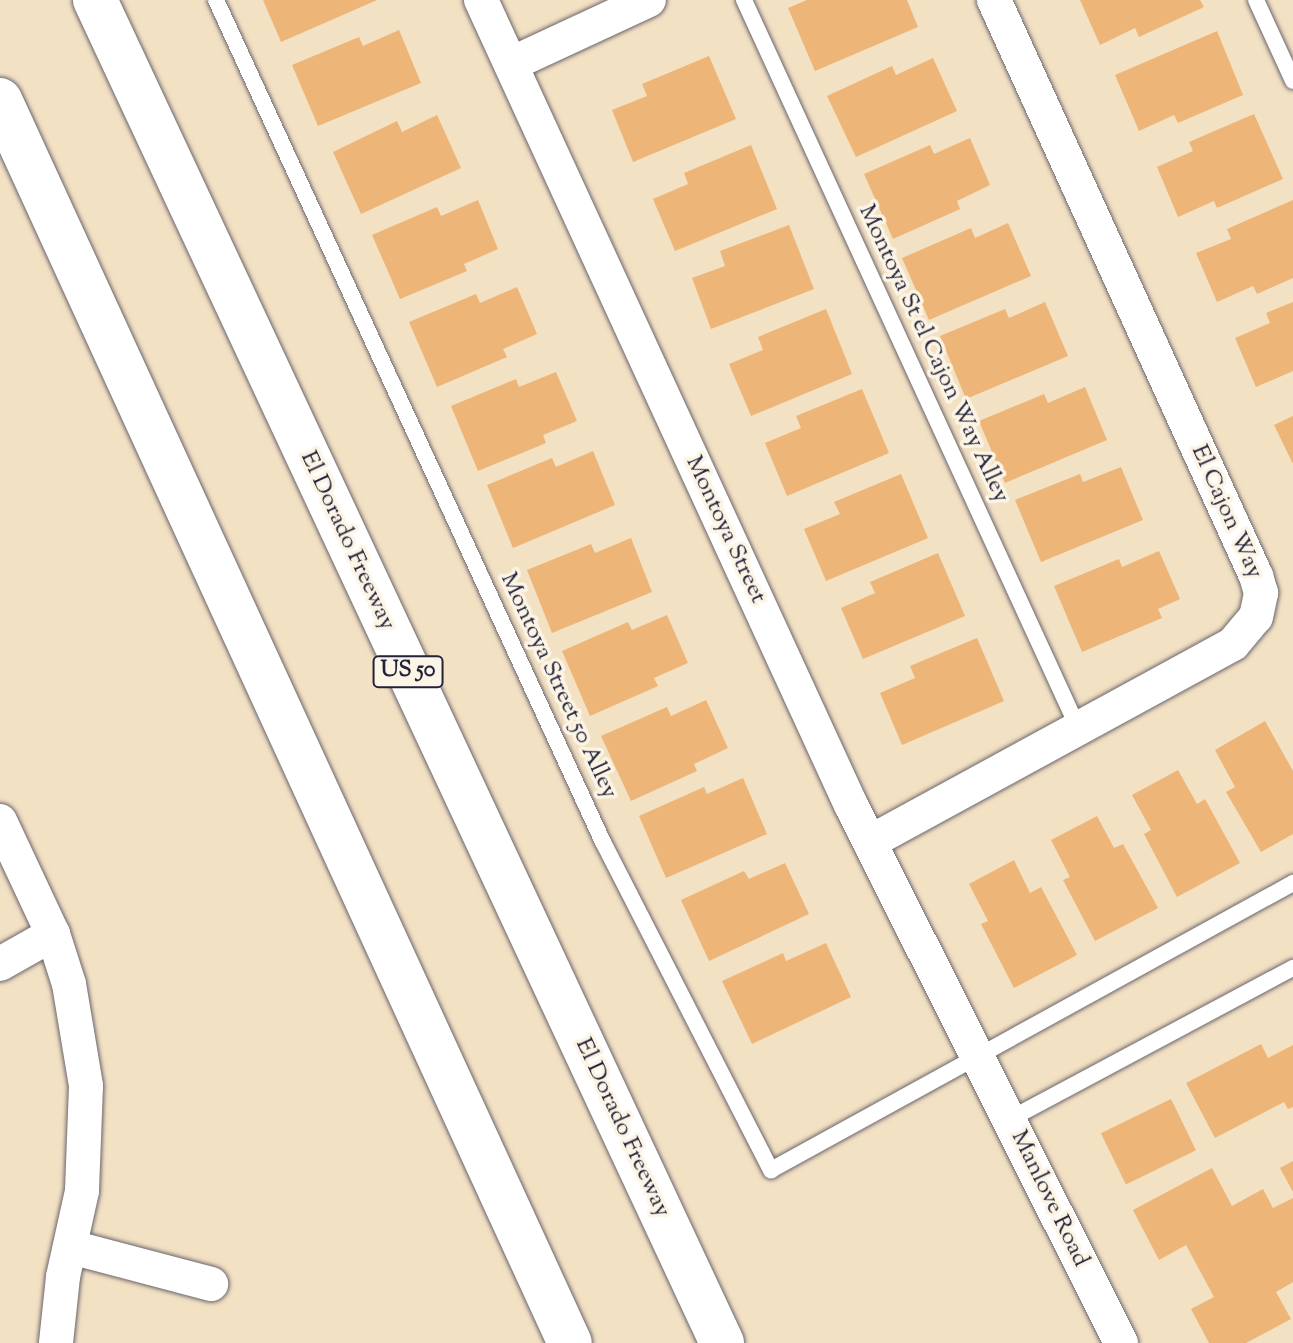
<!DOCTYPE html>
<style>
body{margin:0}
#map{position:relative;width:1293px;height:1343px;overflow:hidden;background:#f3e1c4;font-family:"Sorts Mill Goudy",serif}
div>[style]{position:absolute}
.building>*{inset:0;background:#edb577;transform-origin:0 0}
.roads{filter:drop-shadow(0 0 2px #6b656b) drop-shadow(0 0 2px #6b656b)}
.lane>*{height:16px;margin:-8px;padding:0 8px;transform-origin:8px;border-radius:8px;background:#fff}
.street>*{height:34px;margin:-17px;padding:0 17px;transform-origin:17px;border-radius:17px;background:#fff}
.highway>*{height:44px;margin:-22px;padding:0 22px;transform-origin:22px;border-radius:22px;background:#fff}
span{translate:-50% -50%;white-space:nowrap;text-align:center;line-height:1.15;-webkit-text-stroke:7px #fcf5e5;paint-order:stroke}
.shield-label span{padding:2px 6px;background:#fcf5e5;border:2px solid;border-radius:6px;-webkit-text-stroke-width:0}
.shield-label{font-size:22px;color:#22223b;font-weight:700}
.street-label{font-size:24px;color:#22223b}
</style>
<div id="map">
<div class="building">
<i style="clip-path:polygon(263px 0,377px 0,281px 42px)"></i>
<i style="clip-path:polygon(807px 0,907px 0,918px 27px,815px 71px,788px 8px)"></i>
<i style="clip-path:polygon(1080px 0,1200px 0,1204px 7px,1139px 37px,1135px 28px,1100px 45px)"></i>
<i style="clip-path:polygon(399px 30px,421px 83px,318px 126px,292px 65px,359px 37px,363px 46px)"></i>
<i style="clip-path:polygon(1217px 31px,1243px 95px,1178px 123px,1174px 115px,1139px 131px,1115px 75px)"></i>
<i style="clip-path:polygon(709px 56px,736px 119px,633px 162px,612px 110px,647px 96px,642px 84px)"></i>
<i style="clip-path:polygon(933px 58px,957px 111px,856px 157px,827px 96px,892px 66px,896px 75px)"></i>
<i style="clip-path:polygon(1254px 114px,1283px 179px,1217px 208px,1214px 201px,1178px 217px,1157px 167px,1193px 151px,1189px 142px)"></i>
<i style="clip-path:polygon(437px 115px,461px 168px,361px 214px,333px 152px,397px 121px,402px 132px)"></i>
<i style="clip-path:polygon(970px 138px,990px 185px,957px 201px,960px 209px,893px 239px,864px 174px,930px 145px,934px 154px)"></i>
<i style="clip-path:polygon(751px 145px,777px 209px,675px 251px,653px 199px,688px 184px,684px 173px)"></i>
<i style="clip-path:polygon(478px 200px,498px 249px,464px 264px,467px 271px,400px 299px,372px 235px,437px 207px,441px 216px)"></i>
<i style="clip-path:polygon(1293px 200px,1293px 278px,1257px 294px,1253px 286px,1217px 302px,1196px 253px,1231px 239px,1227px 229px)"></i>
<i style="clip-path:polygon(1008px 223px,1031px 276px,929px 320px,902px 258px,971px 228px,975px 238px)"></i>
<i style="clip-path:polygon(789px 225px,814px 289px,711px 329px,692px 278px,725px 266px,720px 251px)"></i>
<i style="clip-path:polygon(517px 287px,537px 334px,503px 349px,507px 357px,437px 387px,409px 322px,476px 294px,480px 303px)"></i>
<i style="clip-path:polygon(1045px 302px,1068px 356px,966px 399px,940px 336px,1005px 309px,1009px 318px)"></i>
<i style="clip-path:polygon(1293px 302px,1293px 371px,1256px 387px,1235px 338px,1270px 323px,1266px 313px)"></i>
<i style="clip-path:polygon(826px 309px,852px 374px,751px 416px,729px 364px,763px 350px,758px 337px)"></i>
<i style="clip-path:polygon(556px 372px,577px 421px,543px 435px,546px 443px,478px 471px,451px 406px,516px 379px,519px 387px)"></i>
<i style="clip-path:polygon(1085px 387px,1107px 440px,1005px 483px,979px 421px,1044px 394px,1048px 403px)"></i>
<i style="clip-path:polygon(862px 389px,889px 453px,787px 496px,765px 443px,801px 428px,796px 416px)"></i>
<i style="clip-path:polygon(1293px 416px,1293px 464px,1274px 425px)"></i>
<i style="clip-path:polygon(593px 451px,615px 505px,513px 548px,487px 485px,552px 458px,556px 467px)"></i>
<i style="clip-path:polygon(1121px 467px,1143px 520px,1041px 562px,1015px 500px,1080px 474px,1083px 482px)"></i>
<i style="clip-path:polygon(901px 474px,928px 538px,826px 581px,804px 529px,840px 514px,834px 502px)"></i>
<i style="clip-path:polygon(631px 538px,652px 592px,552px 633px,527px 570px,591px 544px,595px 553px)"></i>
<i style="clip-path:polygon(1159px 551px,1180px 599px,1158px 609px,1162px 618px,1082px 652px,1054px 586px,1119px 559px,1122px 567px)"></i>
<i style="clip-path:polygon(938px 553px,965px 616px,863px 659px,841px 608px,875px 593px,870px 582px)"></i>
<i style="clip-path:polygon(667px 615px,688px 663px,654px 678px,658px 686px,590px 716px,562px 651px,628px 622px,632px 630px)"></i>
<i style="clip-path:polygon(977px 638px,1004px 701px,902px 745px,880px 693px,915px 678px,910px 666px)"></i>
<i style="clip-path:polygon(706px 700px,728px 748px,694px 764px,697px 771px,631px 801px,601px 736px,667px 707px,671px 716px)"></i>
<i style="clip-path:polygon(1265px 721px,1293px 771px,1293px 834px,1261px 852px,1226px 792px,1235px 787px,1215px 750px)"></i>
<i style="clip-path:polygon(1178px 770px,1197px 804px,1205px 799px,1240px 863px,1177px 897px,1144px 834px,1151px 830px,1132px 795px)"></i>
<i style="clip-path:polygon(743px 778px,767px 834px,666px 878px,639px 816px,704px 787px,707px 794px)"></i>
<i style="clip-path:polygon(1097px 816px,1114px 848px,1123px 844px,1158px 908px,1095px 941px,1063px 880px,1070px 877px,1051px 840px)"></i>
<i style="clip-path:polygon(1014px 860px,1030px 893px,1041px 887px,1077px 955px,1014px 988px,981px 924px,988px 921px,969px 884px)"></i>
<i style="clip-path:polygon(785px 863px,809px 914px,709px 961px,681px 900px,744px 871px,749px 879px)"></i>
<i style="clip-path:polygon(826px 943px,851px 997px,752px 1044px,722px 981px,783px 953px,786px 961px)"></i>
<i style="clip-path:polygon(1261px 1044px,1268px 1058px,1293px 1045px,1293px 1107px,1288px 1109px,1284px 1102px,1215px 1138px,1186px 1083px)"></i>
<i style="left:1171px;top:1099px;width:57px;height:78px;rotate:64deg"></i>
<i style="clip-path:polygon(1293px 1161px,1293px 1192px,1280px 1168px)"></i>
<i style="clip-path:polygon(1212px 1168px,1232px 1206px,1263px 1189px,1273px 1208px,1293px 1198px,1293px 1282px,1276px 1292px,1291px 1319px,1246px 1343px,1209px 1343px,1191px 1309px,1214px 1297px,1186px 1245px,1159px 1260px,1133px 1210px)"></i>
</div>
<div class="roads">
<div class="lane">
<i style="left:216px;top:0;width:927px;rotate:65.32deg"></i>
<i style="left:603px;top:842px;width:369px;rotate:62.9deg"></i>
<i style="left:771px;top:1170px;width:596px;rotate:-28.8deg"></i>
<i style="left:744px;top:0;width:801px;rotate:65.35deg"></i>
<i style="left:1256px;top:0;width:89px;rotate:65.4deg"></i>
<i style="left:1010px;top:1119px;width:321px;rotate:-28.1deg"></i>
</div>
<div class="street">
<i style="left:481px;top:0;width:886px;rotate:65.32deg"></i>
<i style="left:851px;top:805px;width:602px;rotate:63.35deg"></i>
<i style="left:511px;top:64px;width:152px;rotate:-24.9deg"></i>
<i style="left:0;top:821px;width:125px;rotate:64.9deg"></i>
<i style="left:53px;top:934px;width:52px;rotate:72.3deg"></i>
<i style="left:69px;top:984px;width:103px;rotate:80.5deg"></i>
<i style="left:86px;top:1086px;width:105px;rotate:92.2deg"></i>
<i style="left:82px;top:1191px;width:88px;rotate:102.5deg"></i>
<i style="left:63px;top:1277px;width:66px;rotate:96.1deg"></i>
<i style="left:870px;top:842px;width:413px;rotate:-28.6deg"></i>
<i style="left:1233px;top:644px;width:35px;rotate:-50deg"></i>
<i style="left:1256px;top:617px;width:25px;rotate:-78deg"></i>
<i style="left:1261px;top:593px;width:18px;rotate:-106deg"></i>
<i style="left:1256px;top:576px;width:633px;rotate:-114.46deg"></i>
<i style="left:0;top:964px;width:61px;rotate:-29.5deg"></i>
<i style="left:71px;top:1247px;width:145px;rotate:14.8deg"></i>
</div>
<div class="highway">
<i style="left:95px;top:0;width:1482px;rotate:64.97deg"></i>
<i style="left:0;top:100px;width:1367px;rotate:65.37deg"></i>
</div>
</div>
<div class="shield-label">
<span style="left:408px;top:672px">US 50</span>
</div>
<div class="street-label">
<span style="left:933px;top:354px;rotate:65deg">Montoya St el Cajon Way Alley</span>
<span style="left:1226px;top:512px;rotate:66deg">El Cajon Way</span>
<span style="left:725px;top:530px;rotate:65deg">Montoya Street</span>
<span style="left:347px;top:541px;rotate:65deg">El Dorado Freeway</span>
<span style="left:558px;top:686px;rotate:65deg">Montoya Street 50 Alley</span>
<span style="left:622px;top:1128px;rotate:65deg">El Dorado Freeway</span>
<span style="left:1049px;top:1199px;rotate:64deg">Manlove Road</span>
</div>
</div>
